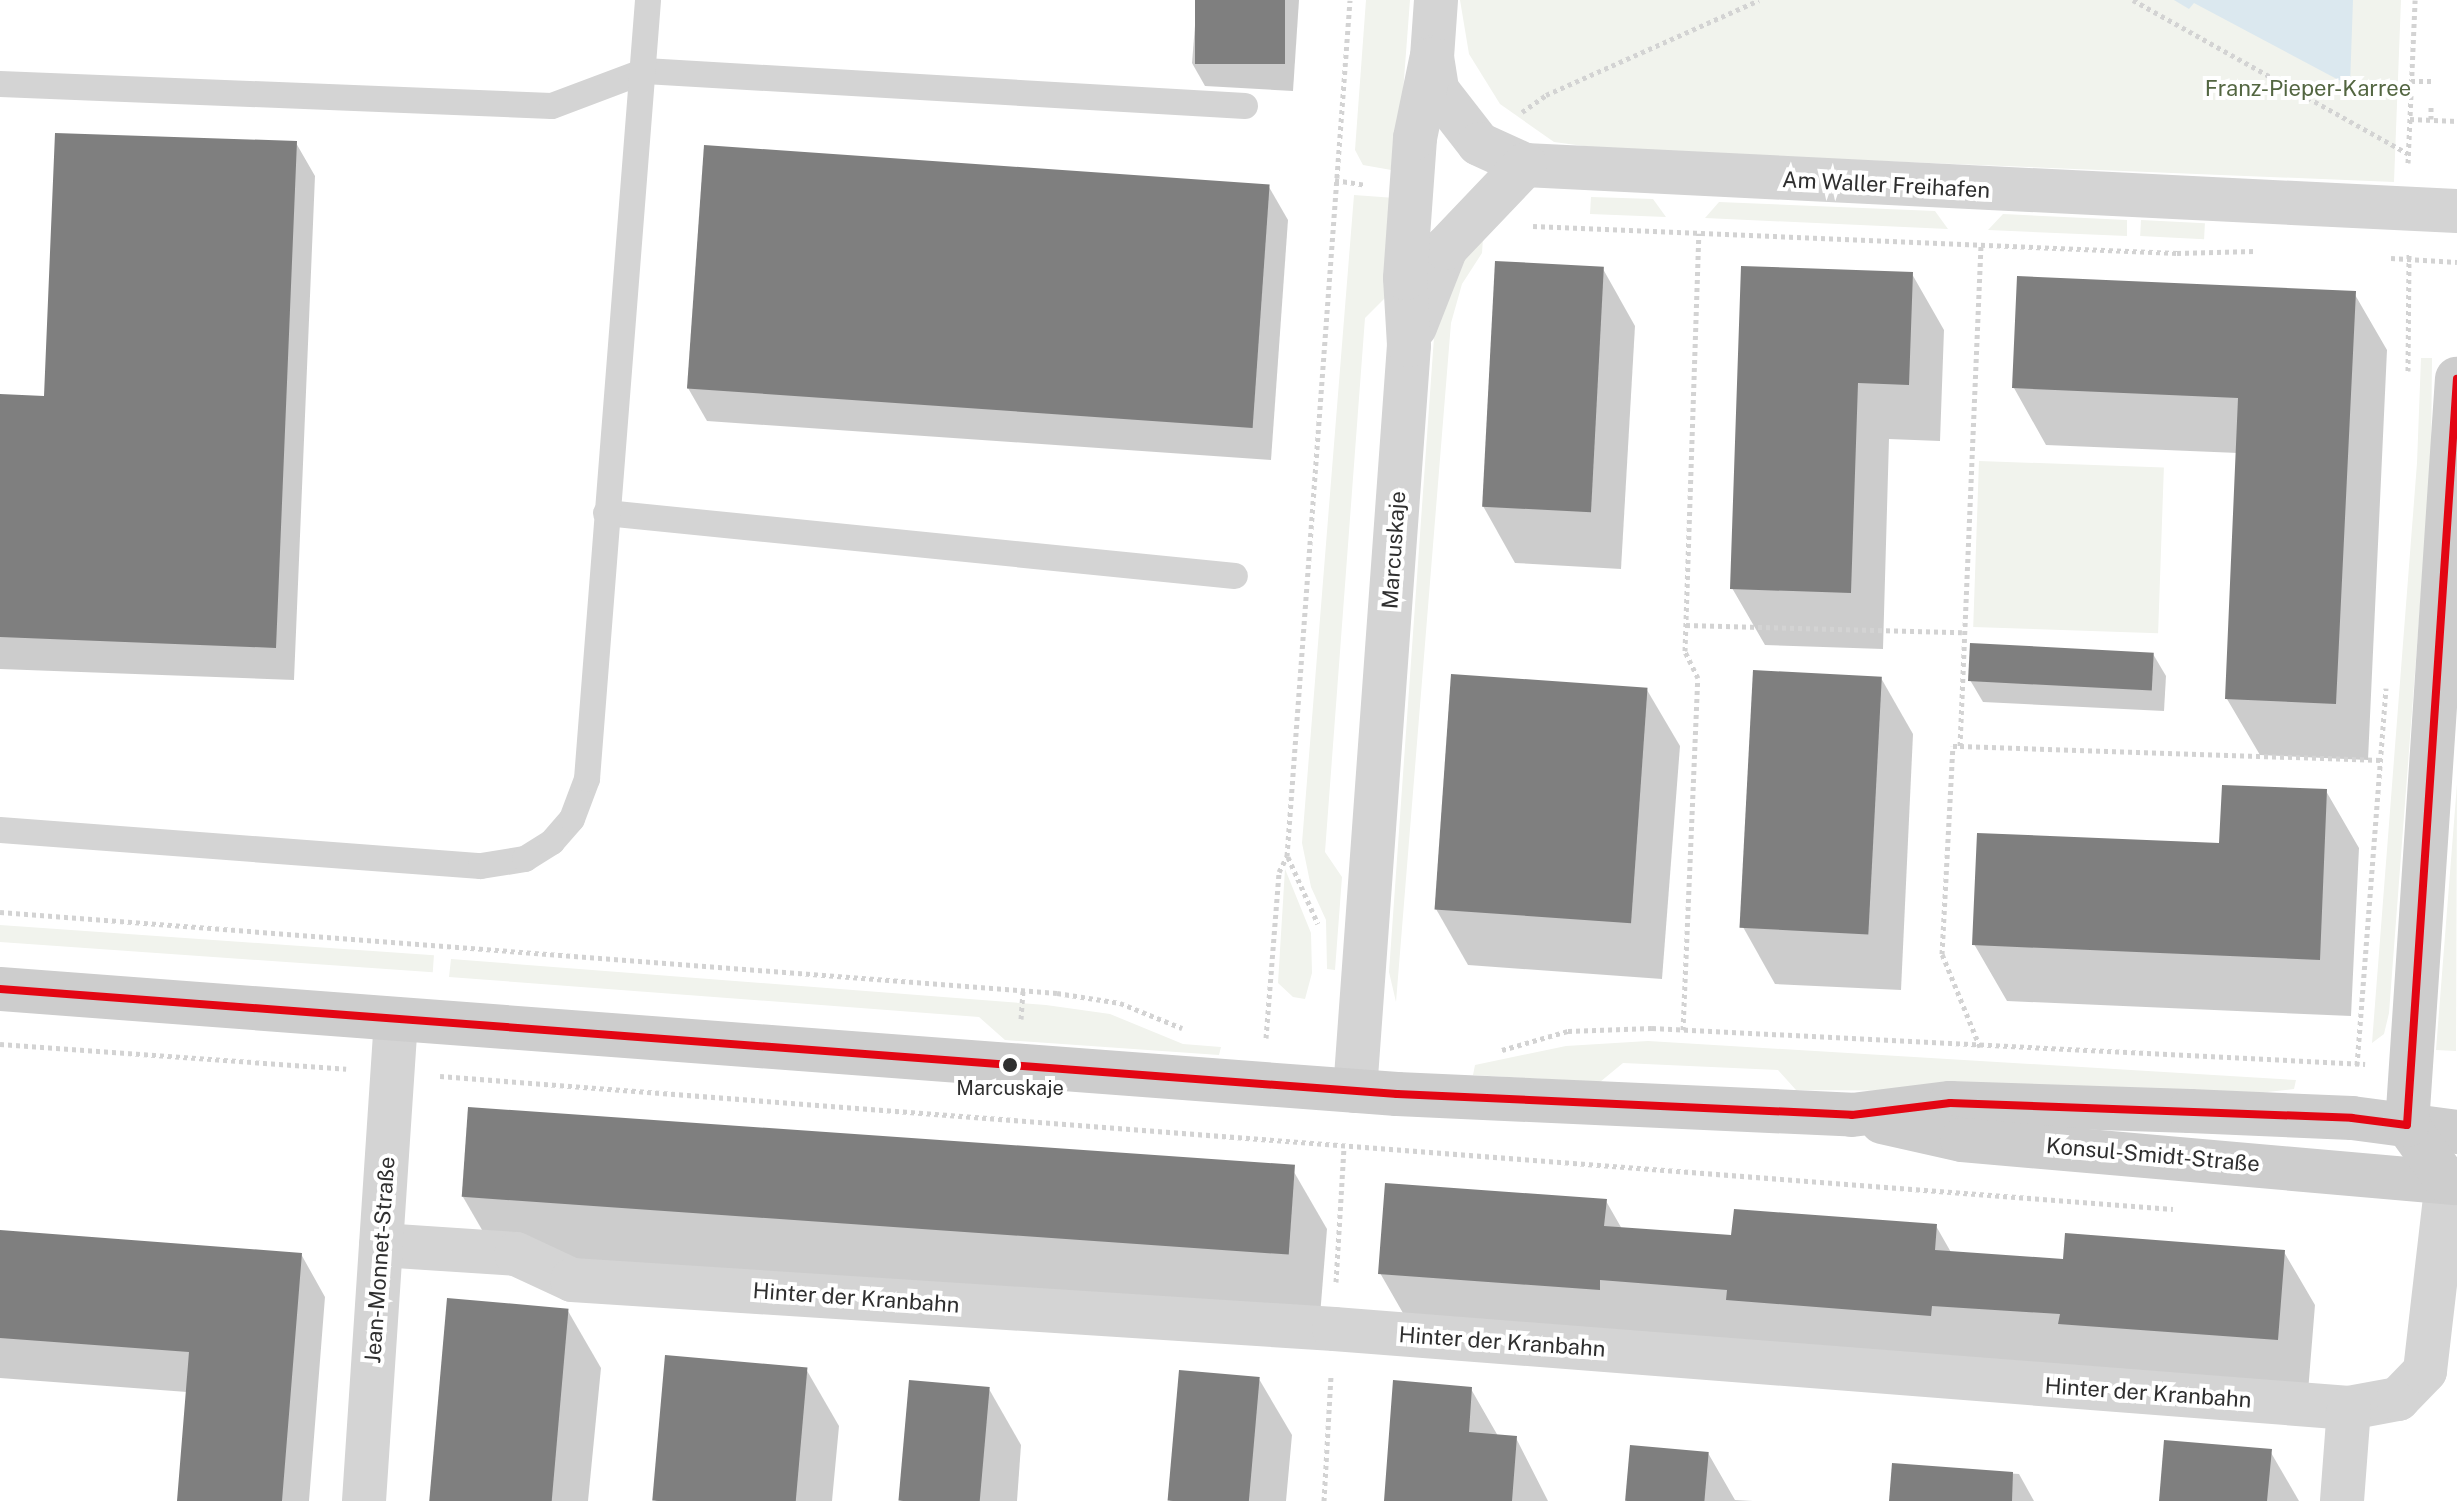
<!DOCTYPE html>
<meta charset="utf-8">
<style>
body{margin:0}
#map{position:relative;width:2457px;height:1501px;overflow:hidden;background:#fff;font-family:"Public Sans",sans-serif}
div>[style]{position:absolute}
.green>*{inset:0;background:#f1f3ed;transform-origin:0 0}
.water>*{inset:0;background:#dbe8ef}
.shadow>*{inset:0;background:#0003}
.building>*{inset:0;background:#7f7f7f;transform-origin:0 0}
.path>*{height:5px;margin-top:-2.5px;transform-origin:0;background:repeating-linear-gradient(90deg,#d3d3d3 0 4px,transparent 0 8px)}
.lane>*{height:26px;margin:-13px;padding:0 13px;transform-origin:13px;border-radius:13px;background:#d4d4d4}
.street>*{height:44px;margin:-22px;padding:0 22px;transform-origin:22px;border-radius:22px;background:#d4d4d4}
.secondary>*{height:44px;margin:-22px;padding:0 22px;transform-origin:22px;border-radius:22px;background:#cdcdcd}
.bus-1>*{height:8px;margin:-4px;padding:0 4px;transform-origin:4px;border-radius:4px;background:#e30613}
.dots>*{width:22px;height:22px;translate:-50% -50%;box-sizing:border-box;border:4px solid #fff;border-radius:50%}
span{translate:-50% -50%;white-space:nowrap;text-align:center;line-height:1.15;-webkit-text-stroke:8px #fff;paint-order:stroke}
.bus-label{font-size:20px;color:#2f2f2f}
.park-label{font-size:22px;color:#536641}
.street-label{font-size:22px;color:#2f2f2f}
</style>
<div id="map">
<div class="green">
<i style="clip-path:polygon(1366px 0,1410px 0,1397px 171px,1363px 165px,1355px 150px)"></i>
<i style="clip-path:polygon(1460px 0,2401px 0,2394px 182px,1614px 150px,1554px 142px,1500px 104px,1469px 54px)"></i>
<i style="clip-path:polygon(1354px 195px,1395px 198px,1387px 296px,1365px 318px,1325px 852px,1342px 877px,1335px 970px,1327px 969px,1326px 920px,1311px 887px,1302px 843px)"></i>
<i style="clip-path:polygon(1591px 197px,1653px 199px,1666px 217px,1590px 214px)"></i>
<i style="clip-path:polygon(1719px 202px,1935px 211px,1948px 229px,1705px 218px)"></i>
<i style="clip-path:polygon(2003px 214px,2127px 220px,2127px 236px,1988px 230px)"></i>
<i style="left:2141px;top:220px;width:64px;height:16px;rotate:3deg"></i>
<i style="clip-path:polygon(1483px 238px,1482px 253px,1462px 284px,1451px 323px,1396px 1002px,1389px 972px,1435px 323px,1449px 278px)"></i>
<i style="clip-path:polygon(2421px 358px,2432px 358px,2431px 462px,2389px 1013px,2384px 1034px,2372px 1043px,2417px 463px)"></i>
<i style="left:1979px;top:461px;width:185px;height:166px;rotate:2deg"></i>
<i style="clip-path:polygon(2457px 784px,2456px 1051px,2436px 1050px)"></i>
<i style="clip-path:polygon(1285px 869px,1311px 933px,1312px 973px,1305px 999px,1293px 997px,1278px 983px)"></i>
<i style="left:0;top:925px;width:435px;height:17px;rotate:4deg"></i>
<i style="clip-path:polygon(451px 959px,1046px 1005px,1110px 1014px,1183px 1044px,1221px 1047px,1219px 1055px,1005px 1040px,979px 1017px,449px 977px)"></i>
<i style="clip-path:polygon(1648px 1041px,2296px 1080px,2294px 1089px,2258px 1093px,1796px 1090px,1778px 1070px,1623px 1063px,1600px 1082px,1473px 1075px,1475px 1065px,1566px 1046px)"></i>
</div>
<div class="water">
<i style="clip-path:polygon(2174px 0,2353px 0,2350px 86px,2194px 3px,2189px 9px)"></i>
</div>
<div class="shadow">
<i style="clip-path:polygon(1197px 0,1299px 0,1293px 91px,1205px 86px,1192px 63px)"></i>
<i style="clip-path:polygon(296px 143px,315px 176px,294px 680px,0 669px,0 396px,46px 398px)"></i>
<i style="clip-path:polygon(1269px 187px,1288px 220px,1271px 460px,707px 421px,688px 388px)"></i>
<i style="clip-path:polygon(1603px 269px,1635px 326px,1621px 569px,1515px 563px,1483px 506px)"></i>
<i style="clip-path:polygon(1912px 274px,1944px 330px,1940px 441px,1889px 439px,1883px 649px,1765px 645px,1732px 588px)"></i>
<i style="clip-path:polygon(2354px 293px,2387px 350px,2368px 760px,2260px 755px,2227px 699px,2238px 453px,2046px 445px,2014px 388px)"></i>
<i style="clip-path:polygon(2153px 654px,2166px 676px,2164px 711px,1983px 702px,1970px 680px)"></i>
<i style="clip-path:polygon(1881px 678px,1913px 734px,1901px 990px,1775px 984px,1743px 927px)"></i>
<i style="clip-path:polygon(1647px 690px,1680px 746px,1662px 979px,1468px 965px,1436px 909px)"></i>
<i style="clip-path:polygon(2326px 791px,2359px 848px,2351px 1016px,2007px 1001px,1974px 944px,2221px 845px)"></i>
<i style="clip-path:polygon(1294px 1172px,1327px 1229px,1320px 1316px,496px 1254px,463px 1197px)"></i>
<i style="clip-path:polygon(1606px 1201px,1622px 1229px,1733px 1238px,1936px 1226px,1952px 1254px,2065px 1261px,2284px 1252px,2315px 1305px,2308px 1392px,1411px 1327px,1380px 1273px)"></i>
<i style="clip-path:polygon(0 1232px,301px 1254px,325px 1297px,309px 1501px,179px 1501px,187px 1392px,0 1378px)"></i>
<i style="clip-path:polygon(568px 1311px,601px 1368px,588px 1501px,430px 1501px)"></i>
<i style="clip-path:polygon(806px 1369px,839px 1426px,832px 1501px,655px 1501px)"></i>
<i style="clip-path:polygon(1259px 1379px,1292px 1435px,1286px 1501px,1170px 1501px)"></i>
<i style="clip-path:polygon(989px 1389px,1021px 1445px,1017px 1501px,901px 1501px)"></i>
<i style="clip-path:polygon(1471px 1389px,1498px 1436px,1516px 1438px,1548px 1501px,1386px 1501px)"></i>
<i style="clip-path:polygon(2270px 1451px,2299px 1501px,2161px 1501px)"></i>
<i style="clip-path:polygon(1708px 1453px,1735px 1500px,1753px 1501px,1627px 1501px)"></i>
<i style="clip-path:polygon(1894px 1465px,2019px 1474px,2034px 1501px,1891px 1501px)"></i>
</div>
<div class="building">
<i style="left:1195px;top:0;width:90px;height:64px"></i>
<i style="clip-path:polygon(55px 133px,297px 141px,276px 648px,0 637px,0 394px,44px 396px)"></i>
<i style="left:704px;top:145px;width:567px;height:244px;rotate:4deg"></i>
<i style="left:1495px;top:261px;width:109px;height:246px;rotate:3deg"></i>
<i style="clip-path:polygon(1741px 266px,1913px 272px,1909px 385px,1858px 383px,1851px 593px,1730px 589px)"></i>
<i style="clip-path:polygon(2017px 276px,2356px 291px,2336px 704px,2225px 699px,2238px 398px,2012px 388px)"></i>
<i style="left:1970px;top:643px;width:184px;height:38px;rotate:3deg"></i>
<i style="left:1753px;top:670px;width:129px;height:258px;rotate:3deg"></i>
<i style="left:1451px;top:674px;width:197px;height:236px;rotate:4deg"></i>
<i style="clip-path:polygon(2222px 785px,2327px 789px,2320px 960px,1972px 945px,1977px 833px,2219px 843px)"></i>
<i style="left:468px;top:1107px;width:829px;height:90px;rotate:4deg"></i>
<i style="clip-path:polygon(1385px 1183px,1607px 1199px,1604px 1226px,1731px 1235px,1734px 1209px,1937px 1224px,1935px 1250px,2063px 1259px,2065px 1233px,2285px 1250px,2278px 1340px,2058px 1324px,2060px 1314px,1932px 1306px,1931px 1316px,1726px 1300px,1727px 1290px,1600px 1280px,1600px 1290px,1378px 1274px)"></i>
<i style="clip-path:polygon(0 1230px,302px 1253px,282px 1501px,177px 1501px,189px 1352px,0 1338px)"></i>
<i style="left:447px;top:1298px;width:122px;height:204px;rotate:5deg"></i>
<i style="left:665px;top:1355px;width:143px;height:146px;rotate:5deg"></i>
<i style="left:1179px;top:1370px;width:81px;height:131px;rotate:5deg"></i>
<i style="left:909px;top:1380px;width:81px;height:121px;rotate:5deg"></i>
<i style="clip-path:polygon(1393px 1380px,1472px 1387px,1469px 1432px,1517px 1436px,1512px 1501px,1384px 1501px)"></i>
<i style="clip-path:polygon(2164px 1440px,2272px 1449px,2267px 1501px,2159px 1501px)"></i>
<i style="left:1630px;top:1445px;width:79px;height:56px;rotate:5deg"></i>
<i style="clip-path:polygon(1892px 1463px,2013px 1472px,2012px 1501px,1889px 1501px)"></i>
</div>
<div class="path">
<i style="left:2133px;top:0;width:315px;rotate:29.2deg"></i>
<i style="left:2411px;top:81px;width:21px"></i>
<i style="left:1522px;top:112px;width:29px;rotate:-35deg"></i>
<i style="left:1546px;top:95px;width:233px;rotate:-24deg"></i>
<i style="left:2410px;top:119px;width:47px;rotate:2.4deg"></i>
<i style="left:2431px;top:119px;width:15px;rotate:-90deg"></i>
<i style="left:2408px;top:163px;width:163px;rotate:-87.5deg"></i>
<i style="left:1335px;top:180px;width:31px;rotate:9deg"></i>
<i style="left:1533px;top:226px;width:645px;rotate:2.4deg"></i>
<i style="left:2177px;top:253px;width:77px;rotate:-1.5deg"></i>
<i style="left:2391px;top:258px;width:66px;rotate:3.5deg"></i>
<i style="left:2408px;top:371px;width:118px;rotate:-89.5deg"></i>
<i style="left:1686px;top:625px;width:276px;rotate:1.5deg"></i>
<i style="left:1960px;top:746px;width:421px;rotate:1.9deg"></i>
<i style="left:1288px;top:857px;width:73px;rotate:65.9deg"></i>
<i style="left:0;top:912px;width:1060px;rotate:4.38deg"></i>
<i style="left:1057px;top:993px;width:64px;rotate:9deg"></i>
<i style="left:1120px;top:1003px;width:67px;rotate:22deg"></i>
<i style="left:1021px;top:1019px;width:28px;rotate:-86deg"></i>
<i style="left:1683px;top:1030px;width:352px;rotate:-87.6deg"></i>
<i style="left:1698px;top:678px;width:30px;rotate:-116deg"></i>
<i style="left:1685px;top:651px;width:418px;rotate:-88.1deg"></i>
<i style="left:1266px;top:1038px;width:167px;rotate:-85.5deg"></i>
<i style="left:1279px;top:872px;width:18px;rotate:-63deg"></i>
<i style="left:1287px;top:856px;width:858px;rotate:-85.79deg"></i>
<i style="left:0;top:1044px;width:347px;rotate:4.1deg"></i>
<i style="left:1980px;top:1047px;width:100px;rotate:-112.2deg"></i>
<i style="left:1942px;top:954px;width:208px;rotate:-87deg"></i>
<i style="left:1953px;top:746px;width:7px"></i>
<i style="left:1960px;top:746px;width:502px;rotate:-87.6deg"></i>
<i style="left:1502px;top:1050px;width:69px;rotate:-16.1deg"></i>
<i style="left:1568px;top:1031px;width:84px;rotate:-2deg"></i>
<i style="left:1652px;top:1028px;width:714px;rotate:2.89deg"></i>
<i style="left:2357px;top:1065px;width:378px;rotate:-85.6deg"></i>
<i style="left:440px;top:1076px;width:1738px;rotate:4.39deg"></i>
<i style="left:1336px;top:1282px;width:135px;rotate:-86.6deg"></i>
<i style="left:1324px;top:1501px;width:125px;rotate:-86.8deg"></i>
</div>
<div class="lane">
<i style="left:0;top:84px;width:552px;rotate:2.28deg"></i>
<i style="left:552px;top:106px;width:99px;rotate:-20.6deg"></i>
<i style="left:645px;top:71px;width:601px;rotate:3.34deg"></i>
<i style="left:606px;top:513px;width:632px;rotate:5.72deg"></i>
<i style="left:0;top:830px;width:482px;rotate:4.3deg"></i>
<i style="left:481px;top:866px;width:45px;rotate:-9deg"></i>
<i style="left:525px;top:859px;width:32px;rotate:-32deg"></i>
<i style="left:552px;top:842px;width:30px;rotate:-49deg"></i>
<i style="left:572px;top:819px;width:43px;rotate:-69.4deg"></i>
<i style="left:587px;top:779px;width:781px;rotate:-85.52deg"></i>
</div>
<div class="street">
<i style="left:1436px;top:0;width:57px;rotate:94deg"></i>
<i style="left:1432px;top:57px;width:33px;rotate:81deg"></i>
<i style="left:1437px;top:90px;width:68px;rotate:52.1deg"></i>
<i style="left:1479px;top:144px;width:51px;rotate:24.5deg"></i>
<i style="left:1525px;top:165px;width:933px;rotate:2.83deg"></i>
<i style="left:1415px;top:327px;width:85px;rotate:-68.6deg"></i>
<i style="left:1446px;top:248px;width:115px;rotate:-46.4deg"></i>
<i style="left:1355px;top:1091px;width:748px;rotate:-85.86deg"></i>
<i style="left:1409px;top:345px;width:67px;rotate:-93.4deg"></i>
<i style="left:1405px;top:278px;width:140px;rotate:-85.9deg"></i>
<i style="left:1415px;top:138px;width:80px;rotate:-78.4deg"></i>
<i style="left:381px;top:1245px;width:135px;rotate:3.8deg"></i>
<i style="left:516px;top:1254px;width:62px;rotate:24.9deg"></i>
<i style="left:572px;top:1280px;width:764px;rotate:3.68deg"></i>
<i style="left:1334px;top:1329px;width:1018px;rotate:4.45deg"></i>
<i style="left:2349px;top:1408px;width:50px;rotate:-10.4deg"></i>
<i style="left:2398px;top:1399px;width:39px;rotate:-46deg"></i>
<i style="left:2425px;top:1371px;width:191px;rotate:-83.4deg"></i>
<i style="left:364px;top:1501px;width:483px;rotate:-86.2deg"></i>
<i style="left:2342px;top:1501px;width:93px;rotate:-85.7deg"></i>
</div>
<div class="secondary">
<i style="left:0;top:989px;width:1401px;rotate:4.3deg"></i>
<i style="left:1397px;top:1094px;width:455px;rotate:2.6deg"></i>
<i style="left:1852px;top:1115px;width:99px;rotate:-7deg"></i>
<i style="left:1950px;top:1103px;width:240px;rotate:1.9deg"></i>
<i style="left:2190px;top:1111px;width:162px;rotate:2.5deg"></i>
<i style="left:2352px;top:1118px;width:106px;rotate:7.6deg"></i>
<i style="left:1882px;top:1122px;width:82px;rotate:12.7deg"></i>
<i style="left:1962px;top:1140px;width:497px;rotate:5deg"></i>
<i style="left:2447px;top:1181px;width:69px;rotate:-125.5deg"></i>
<i style="left:2407px;top:1125px;width:748px;rotate:-86.17deg"></i>
</div>
<div class="bus-1">
<i style="left:0;top:989px;width:1401px;rotate:4.3deg"></i>
<i style="left:1397px;top:1094px;width:455px;rotate:2.6deg"></i>
<i style="left:1852px;top:1115px;width:99px;rotate:-7deg"></i>
<i style="left:1950px;top:1103px;width:402px;rotate:2.1deg"></i>
<i style="left:2352px;top:1118px;width:55px;rotate:7.3deg"></i>
<i style="left:2407px;top:1125px;width:748px;rotate:-86.17deg"></i>
</div>
<div class="dots">
<i style="left:1010px;top:1065px;background:#2f2f2f"></i>
</div>
<div class="bus-label">
<span style="left:1010px;top:1088px">Marcuskaje</span>
</div>
<div class="park-label">
<span style="left:2308px;top:89px">Franz-Pieper-Karree</span>
</div>
<div class="street-label">
<span style="left:1886px;top:185px;rotate:3deg">Am Waller Freihafen</span>
<span style="left:1394px;top:550px;rotate:-86deg">Marcuskaje</span>
<span style="left:2153px;top:1155px;rotate:5deg">Konsul-Smidt-Straße</span>
<span style="left:380px;top:1260px;rotate:-86deg">Jean-Monnet-Straße</span>
<span style="left:856px;top:1298px;rotate:4deg">Hinter der Kranbahn</span>
<span style="left:1502px;top:1342px;rotate:4deg">Hinter der Kranbahn</span>
<span style="left:2148px;top:1393px;rotate:4deg">Hinter der Kranbahn</span>
</div>
</div>
